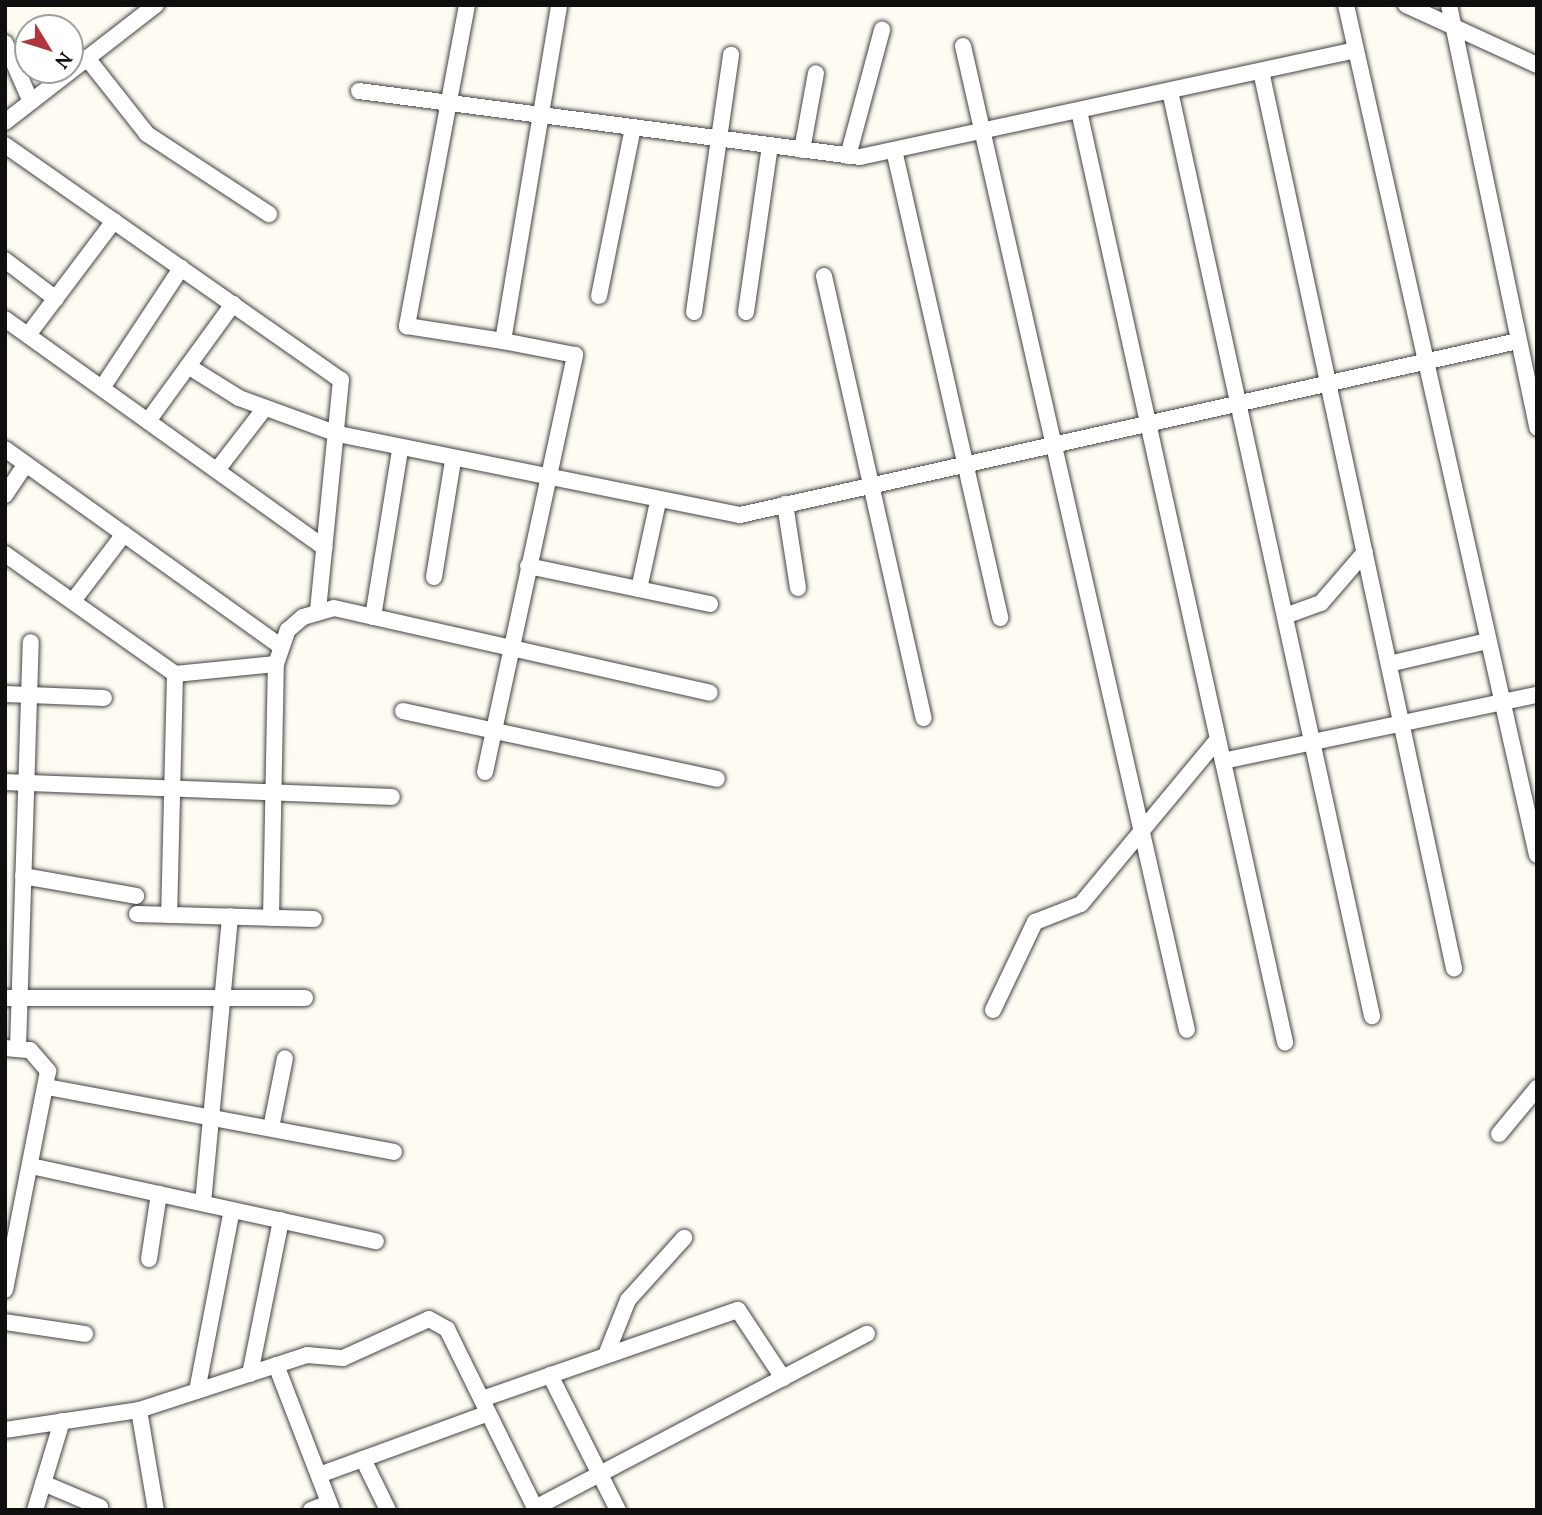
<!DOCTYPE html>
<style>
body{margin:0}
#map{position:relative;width:1542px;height:1515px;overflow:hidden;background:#fdfbf2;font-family:Lora,serif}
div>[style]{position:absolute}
.roads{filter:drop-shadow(0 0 2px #424242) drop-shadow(0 0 2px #424242)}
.minor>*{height:16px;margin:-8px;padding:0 8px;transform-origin:8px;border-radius:8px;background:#fff}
span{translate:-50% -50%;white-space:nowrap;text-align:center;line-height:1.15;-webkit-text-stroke:7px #fff;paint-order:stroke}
.frame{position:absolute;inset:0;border:7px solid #0f0f0f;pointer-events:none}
.north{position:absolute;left:14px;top:14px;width:70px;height:70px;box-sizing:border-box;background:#fff;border:2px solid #9f9f9f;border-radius:50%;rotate:128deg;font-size:19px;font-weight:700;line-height:28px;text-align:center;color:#0f0f0f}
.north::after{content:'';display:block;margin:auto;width:24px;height:32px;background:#b0353d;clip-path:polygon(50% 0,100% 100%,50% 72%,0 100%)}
</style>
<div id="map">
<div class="roads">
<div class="minor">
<i style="left:467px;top:5px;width:327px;rotate:100.6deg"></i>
<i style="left:407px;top:326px;width:97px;rotate:8.9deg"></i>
<i style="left:1346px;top:5px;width:871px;rotate:77.34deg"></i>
<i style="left:1406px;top:5px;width:144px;rotate:24.6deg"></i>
<i style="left:1449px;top:5px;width:432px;rotate:78.2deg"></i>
<i style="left:5px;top:43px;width:64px;rotate:66.2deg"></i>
<i style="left:963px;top:46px;width:1009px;rotate:77.18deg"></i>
<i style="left:87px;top:58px;width:97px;rotate:51.7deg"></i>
<i style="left:147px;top:134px;width:146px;rotate:33.3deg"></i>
<i style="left:1261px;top:71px;width:918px;rotate:77.86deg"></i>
<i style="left:359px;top:91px;width:505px;rotate:7.5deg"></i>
<i style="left:860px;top:157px;width:507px;rotate:-12.17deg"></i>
<i style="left:1170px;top:91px;width:947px;rotate:77.68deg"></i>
<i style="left:1079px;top:111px;width:954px;rotate:77.52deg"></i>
<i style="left:5px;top:122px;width:191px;rotate:-37.8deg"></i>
<i style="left:5px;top:145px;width:410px;rotate:35deg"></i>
<i style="left:341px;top:380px;width:231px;rotate:95.7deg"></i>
<i style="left:802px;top:150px;width:78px;rotate:-79.7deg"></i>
<i style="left:894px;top:150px;width:480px;rotate:77.2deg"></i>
<i style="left:848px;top:156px;width:131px;rotate:-74.9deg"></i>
<i style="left:5px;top:260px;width:64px;rotate:37.4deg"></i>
<i style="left:824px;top:276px;width:453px;rotate:77.3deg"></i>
<i style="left:599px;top:296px;width:171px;rotate:-78.6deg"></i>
<i style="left:694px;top:312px;width:260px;rotate:-81.8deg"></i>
<i style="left:746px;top:312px;width:168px;rotate:-81.8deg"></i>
<i style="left:5px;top:319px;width:393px;rotate:35.6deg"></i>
<i style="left:28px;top:335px;width:143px;rotate:-53deg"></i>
<i style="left:188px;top:366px;width:60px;rotate:32.1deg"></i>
<i style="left:239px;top:398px;width:105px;rotate:20deg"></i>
<i style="left:338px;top:434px;width:410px;rotate:11.4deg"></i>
<i style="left:740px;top:515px;width:797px;rotate:-12.61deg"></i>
<i style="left:102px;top:388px;width:144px;rotate:-56.6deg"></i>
<i style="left:148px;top:421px;width:145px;rotate:-54deg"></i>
<i style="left:5px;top:449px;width:338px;rotate:35.6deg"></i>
<i style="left:217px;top:470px;width:78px;rotate:-52.3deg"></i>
<i style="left:5px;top:495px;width:37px;rotate:-56deg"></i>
<i style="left:785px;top:504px;width:85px;rotate:81.2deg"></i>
<i style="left:5px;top:554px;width:208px;rotate:35.2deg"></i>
<i style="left:175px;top:674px;width:241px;rotate:91.4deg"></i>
<i style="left:528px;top:566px;width:186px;rotate:11.8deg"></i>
<i style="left:434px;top:577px;width:118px;rotate:-80.7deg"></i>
<i style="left:639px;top:589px;width:89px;rotate:-77.7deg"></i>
<i style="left:73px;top:601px;width:84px;rotate:-52.7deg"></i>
<i style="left:1285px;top:616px;width:38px;rotate:-20deg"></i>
<i style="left:1321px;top:603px;width:67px;rotate:-49.2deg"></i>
<i style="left:373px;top:617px;width:169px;rotate:-80.8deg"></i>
<i style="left:1389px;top:664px;width:102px;rotate:-13.1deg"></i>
<i style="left:175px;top:674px;width:101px;rotate:-5.7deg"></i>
<i style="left:5px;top:694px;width:99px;rotate:2.3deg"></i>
<i style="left:403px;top:711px;width:321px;rotate:12.2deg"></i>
<i style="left:1223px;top:761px;width:321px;rotate:-11.9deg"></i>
<i style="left:485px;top:772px;width:427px;rotate:-77.8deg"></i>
<i style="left:575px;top:355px;width:73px;rotate:-169deg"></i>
<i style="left:503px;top:341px;width:341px;rotate:-80.5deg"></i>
<i style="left:5px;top:782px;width:387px;rotate:2.2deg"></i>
<i style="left:23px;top:876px;width:115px;rotate:10deg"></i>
<i style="left:137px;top:914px;width:177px;rotate:1.6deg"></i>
<i style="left:271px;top:918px;width:254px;rotate:-88.9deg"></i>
<i style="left:276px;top:664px;width:36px;rotate:-71deg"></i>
<i style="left:288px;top:630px;width:20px;rotate:-41deg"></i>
<i style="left:303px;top:617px;width:32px;rotate:-16deg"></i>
<i style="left:334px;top:608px;width:385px;rotate:12.7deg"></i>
<i style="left:5px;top:998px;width:300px"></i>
<i style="left:993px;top:1010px;width:98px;rotate:-64.5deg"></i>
<i style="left:1035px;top:922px;width:49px;rotate:-21.4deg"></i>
<i style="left:1081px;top:904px;width:214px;rotate:-50.3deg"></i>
<i style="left:5px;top:1048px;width:25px;rotate:5deg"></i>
<i style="left:30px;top:1050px;width:28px;rotate:49deg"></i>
<i style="left:48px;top:1071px;width:223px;rotate:101.1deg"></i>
<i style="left:18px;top:1048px;width:406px;rotate:-88.2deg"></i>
<i style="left:47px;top:1087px;width:353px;rotate:10.6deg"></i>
<i style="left:271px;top:1128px;width:71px;rotate:-78.7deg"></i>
<i style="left:1499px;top:1134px;width:60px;rotate:-50.4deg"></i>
<i style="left:31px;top:1166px;width:353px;rotate:12.3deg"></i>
<i style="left:203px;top:1203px;width:288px;rotate:-84.6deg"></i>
<i style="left:149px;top:1259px;width:66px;rotate:-81.3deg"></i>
<i style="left:5px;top:1322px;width:81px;rotate:8.5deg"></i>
<i style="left:606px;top:1355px;width:59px;rotate:-68.2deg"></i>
<i style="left:628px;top:1300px;width:84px;rotate:-47.9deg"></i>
<i style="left:276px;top:1365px;width:155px;rotate:68.9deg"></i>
<i style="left:250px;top:1374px;width:157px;rotate:-78.6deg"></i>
<i style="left:550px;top:1375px;width:151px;rotate:63.3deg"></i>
<i style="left:197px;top:1391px;width:184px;rotate:-79.1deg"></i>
<i style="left:482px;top:1399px;width:271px;rotate:-19.2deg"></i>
<i style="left:738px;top:1310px;width:82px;rotate:56.5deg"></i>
<i style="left:139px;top:1410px;width:101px;rotate:80.4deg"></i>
<i style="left:5px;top:1430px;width:135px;rotate:-8.5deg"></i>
<i style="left:139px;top:1410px;width:177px;rotate:-18.1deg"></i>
<i style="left:307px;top:1355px;width:36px;rotate:5deg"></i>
<i style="left:343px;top:1358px;width:94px;rotate:-24.4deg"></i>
<i style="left:429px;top:1319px;width:21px;rotate:29deg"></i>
<i style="left:447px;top:1329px;width:202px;rotate:63.8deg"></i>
<i style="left:363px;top:1459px;width:57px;rotate:63.9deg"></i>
<i style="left:319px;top:1475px;width:180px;rotate:-20.1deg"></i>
<i style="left:43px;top:1483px;width:62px;rotate:22.8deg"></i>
<i style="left:535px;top:1508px;width:375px;rotate:-27.7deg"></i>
<i style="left:35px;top:1510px;width:93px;rotate:-73.1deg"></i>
<i style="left:311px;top:1510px;width:19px;rotate:-21deg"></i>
</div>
</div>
<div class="frame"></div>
<div class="north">N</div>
</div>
